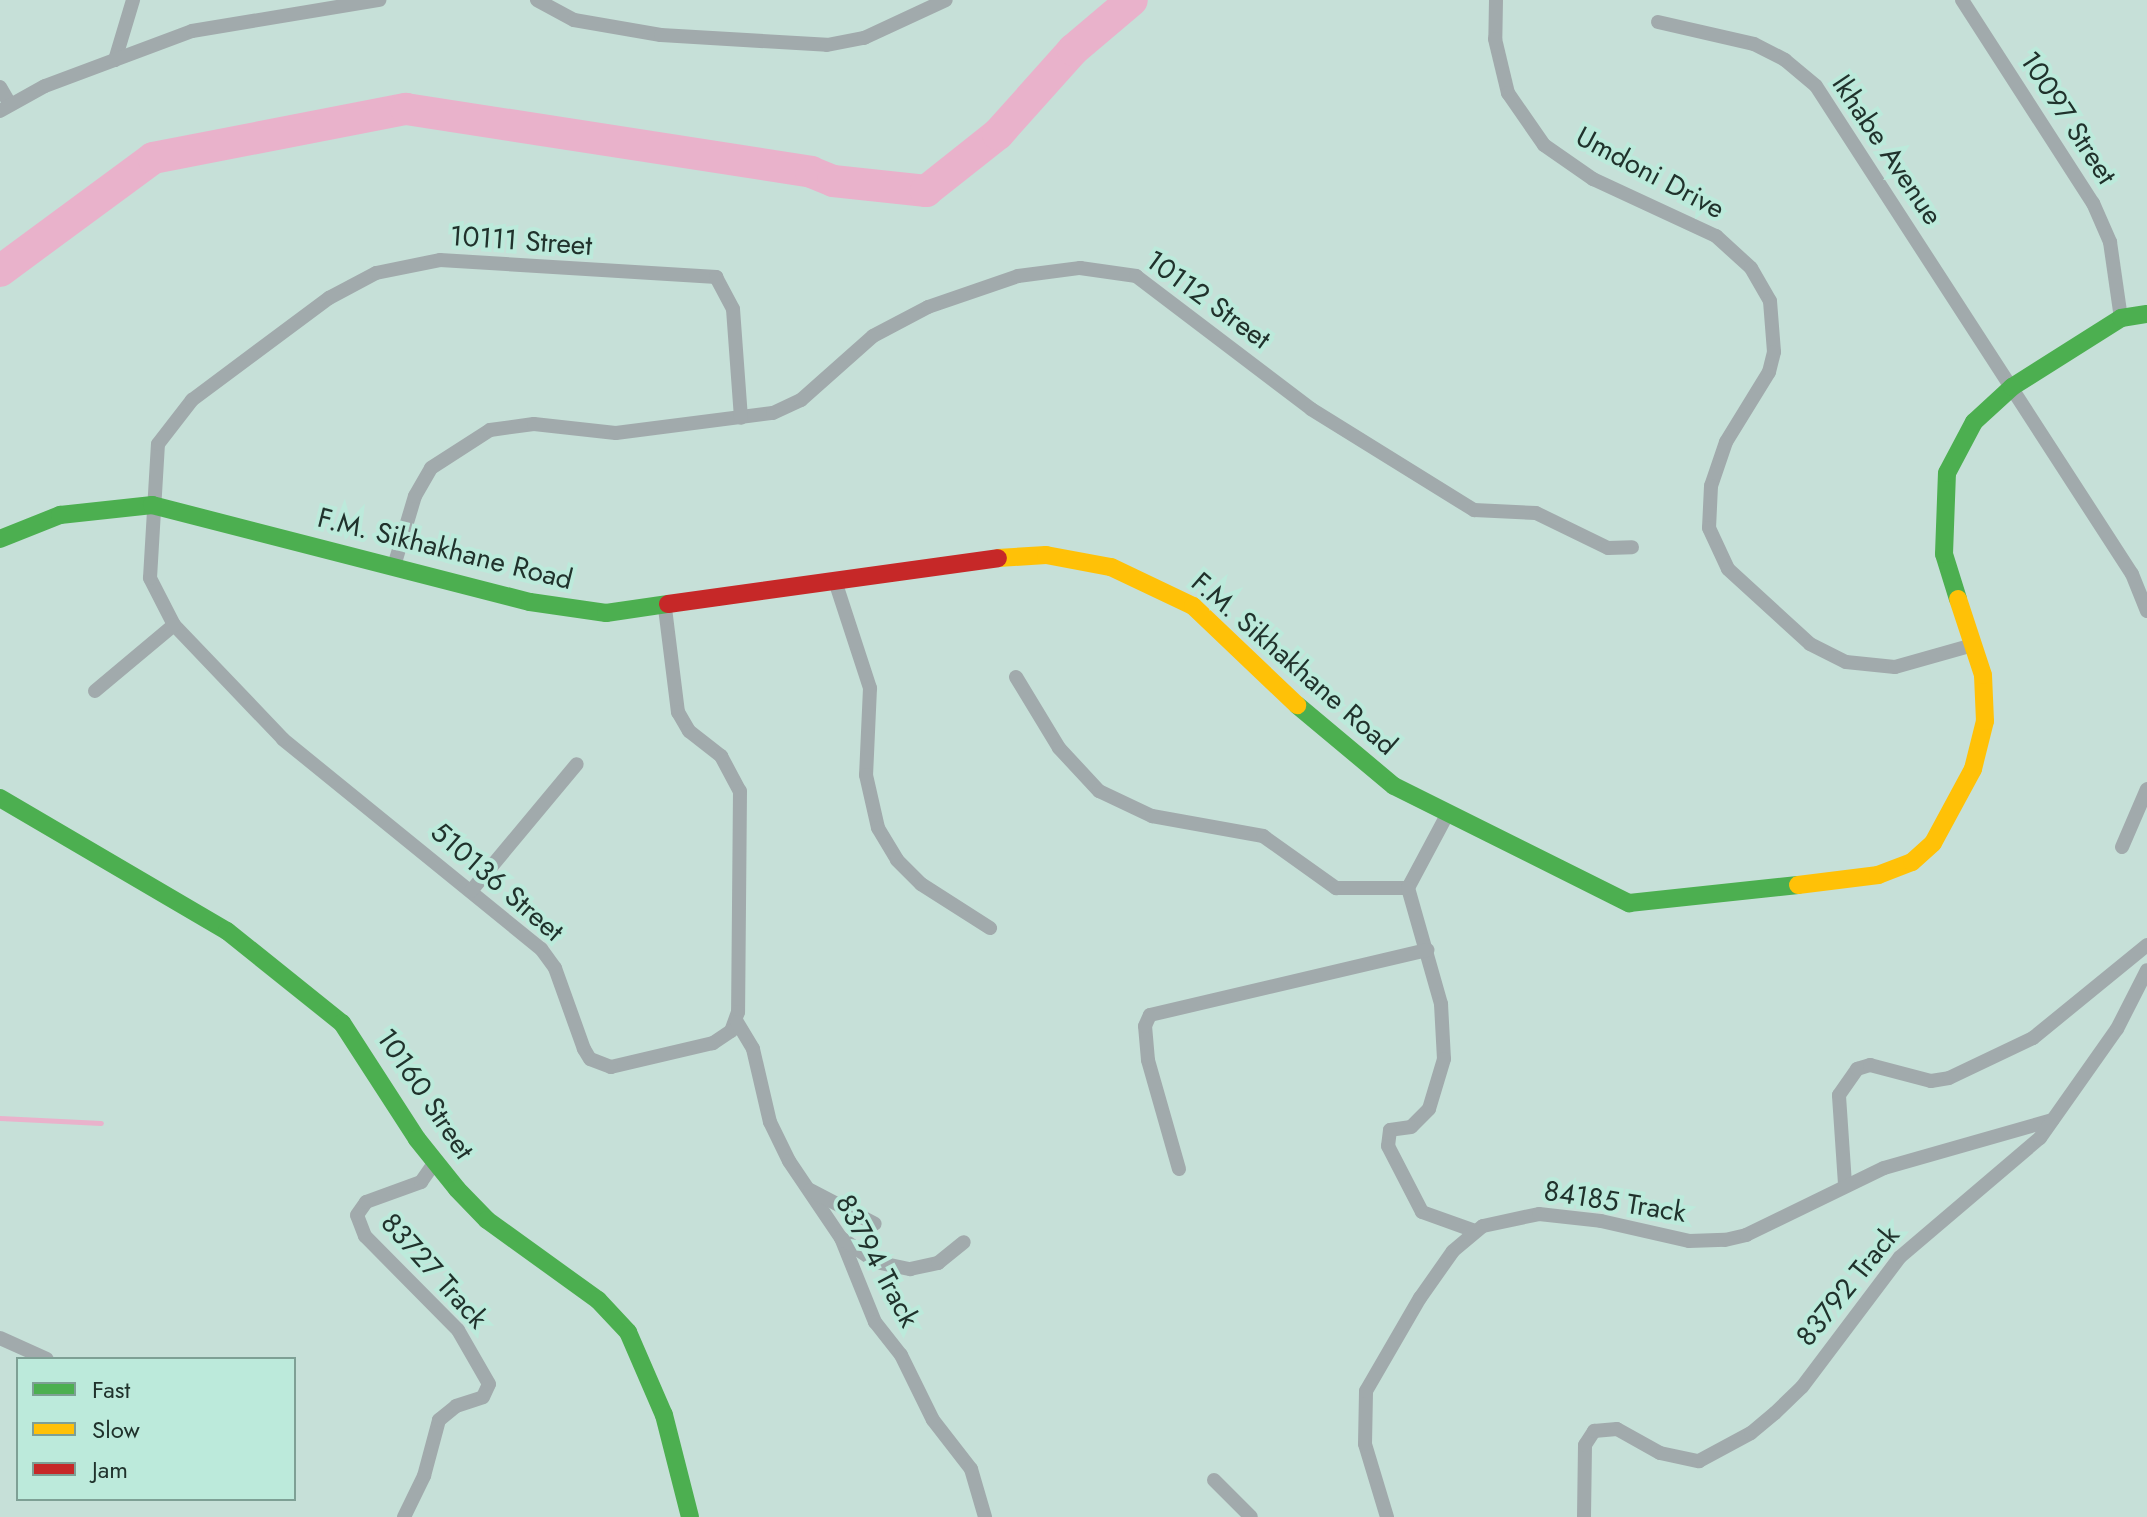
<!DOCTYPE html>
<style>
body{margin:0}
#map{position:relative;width:2147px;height:1517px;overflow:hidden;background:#c6e0d8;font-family:Jost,sans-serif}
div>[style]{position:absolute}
.stream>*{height:5px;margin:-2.5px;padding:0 2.5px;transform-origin:2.5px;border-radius:2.5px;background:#e9b2cb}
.river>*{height:32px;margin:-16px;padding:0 16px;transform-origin:16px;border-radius:16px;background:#e9b2cb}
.street>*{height:14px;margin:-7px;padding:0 7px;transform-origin:7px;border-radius:7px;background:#a1aaac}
.fast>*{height:18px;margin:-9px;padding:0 9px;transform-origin:9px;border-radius:9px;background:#4caf50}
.slow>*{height:18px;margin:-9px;padding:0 9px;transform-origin:9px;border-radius:9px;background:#ffc107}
.jam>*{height:18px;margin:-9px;padding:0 9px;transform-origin:9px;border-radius:9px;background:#c62828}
span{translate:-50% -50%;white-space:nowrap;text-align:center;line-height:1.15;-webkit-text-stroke:8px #bceadb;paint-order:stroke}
.street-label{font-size:28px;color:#20322c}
.legend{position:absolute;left:16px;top:1357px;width:280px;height:144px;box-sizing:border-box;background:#bceadb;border:2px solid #7ea095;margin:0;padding:10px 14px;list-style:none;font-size:24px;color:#20322c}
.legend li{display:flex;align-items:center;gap:16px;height:40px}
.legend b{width:40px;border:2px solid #7ea095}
</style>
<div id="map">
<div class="stream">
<i style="left:0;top:1118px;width:101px;rotate:2.8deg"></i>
</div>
<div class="river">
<i style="left:0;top:271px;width:190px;rotate:-36.4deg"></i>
<i style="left:153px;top:158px;width:258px;rotate:-11deg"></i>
<i style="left:406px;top:109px;width:410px;rotate:8.8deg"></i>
<i style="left:811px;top:172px;width:24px;rotate:22deg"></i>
<i style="left:833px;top:181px;width:94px;rotate:6.1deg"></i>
<i style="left:926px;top:191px;width:92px;rotate:-38.4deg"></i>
<i style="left:998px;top:134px;width:113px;rotate:-48.2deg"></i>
<i style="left:1073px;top:50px;width:77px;rotate:-40.3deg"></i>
</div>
<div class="street">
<i style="left:537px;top:0;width:42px;rotate:28.4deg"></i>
<i style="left:574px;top:20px;width:88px;rotate:9.8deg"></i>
<i style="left:661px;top:35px;width:166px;rotate:3.4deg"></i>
<i style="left:827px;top:45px;width:38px;rotate:-11deg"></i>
<i style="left:864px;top:38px;width:90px;rotate:-24.9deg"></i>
<i style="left:1496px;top:0;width:39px;rotate:91deg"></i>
<i style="left:1495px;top:39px;width:56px;rotate:76.5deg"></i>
<i style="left:1508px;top:93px;width:63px;rotate:55.3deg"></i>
<i style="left:1544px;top:145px;width:60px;rotate:34.8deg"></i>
<i style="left:1593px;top:179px;width:136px;rotate:24.9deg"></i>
<i style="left:1716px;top:236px;width:47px;rotate:42.4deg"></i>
<i style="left:1751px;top:268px;width:38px;rotate:60deg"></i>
<i style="left:1770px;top:301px;width:51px;rotate:85.5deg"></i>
<i style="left:1774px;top:352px;width:21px;rotate:104deg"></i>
<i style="left:1769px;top:372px;width:82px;rotate:121.6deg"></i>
<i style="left:1726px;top:442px;width:46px;rotate:108.8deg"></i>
<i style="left:1711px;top:486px;width:42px;rotate:92.7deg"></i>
<i style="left:1709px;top:528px;width:45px;rotate:65.1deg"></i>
<i style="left:1728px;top:569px;width:111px;rotate:42.4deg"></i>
<i style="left:1810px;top:644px;width:40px;rotate:26.6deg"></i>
<i style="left:1846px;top:662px;width:49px;rotate:5.8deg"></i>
<i style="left:1895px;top:667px;width:81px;rotate:-15.8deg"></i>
<i style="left:1962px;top:0;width:242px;rotate:57.2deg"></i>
<i style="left:2093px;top:203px;width:43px;rotate:66.4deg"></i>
<i style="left:2110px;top:242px;width:77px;rotate:81.8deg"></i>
<i style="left:1658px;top:22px;width:98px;rotate:12.9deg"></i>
<i style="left:1754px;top:44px;width:35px;rotate:27deg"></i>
<i style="left:1785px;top:60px;width:40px;rotate:40deg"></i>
<i style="left:1816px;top:86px;width:581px;rotate:57.08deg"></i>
<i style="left:2132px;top:574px;width:40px;rotate:68deg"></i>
<i style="left:115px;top:60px;width:63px;rotate:-73.3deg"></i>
<i style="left:0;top:87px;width:20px;rotate:60deg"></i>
<i style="left:0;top:111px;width:51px;rotate:-29.1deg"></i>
<i style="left:45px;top:86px;width:157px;rotate:-20.5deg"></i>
<i style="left:192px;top:31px;width:190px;rotate:-9.4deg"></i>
<i style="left:394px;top:566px;width:73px;rotate:-73.3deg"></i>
<i style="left:415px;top:496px;width:32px;rotate:-60deg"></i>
<i style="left:431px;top:468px;width:70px;rotate:-32.8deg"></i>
<i style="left:490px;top:430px;width:44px;rotate:-7.8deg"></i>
<i style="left:534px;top:424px;width:82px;rotate:6.3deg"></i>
<i style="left:616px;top:433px;width:158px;rotate:-7.3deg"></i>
<i style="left:773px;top:413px;width:31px;rotate:-25deg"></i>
<i style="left:801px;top:400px;width:96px;rotate:-41.6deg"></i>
<i style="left:873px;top:336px;width:62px;rotate:-27.8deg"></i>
<i style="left:928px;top:307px;width:95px;rotate:-19deg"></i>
<i style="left:1018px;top:276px;width:63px;rotate:-7.4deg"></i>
<i style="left:1080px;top:268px;width:57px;rotate:8.1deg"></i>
<i style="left:1136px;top:276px;width:220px;rotate:37.2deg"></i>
<i style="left:1311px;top:409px;width:192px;rotate:31.8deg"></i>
<i style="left:1474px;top:510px;width:62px;rotate:2.8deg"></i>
<i style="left:1536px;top:513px;width:80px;rotate:25.9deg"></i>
<i style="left:1608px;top:548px;width:24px;rotate:-2deg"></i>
<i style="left:835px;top:581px;width:113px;rotate:71.9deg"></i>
<i style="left:870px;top:688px;width:87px;rotate:92.6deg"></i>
<i style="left:866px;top:775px;width:54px;rotate:77.2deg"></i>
<i style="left:878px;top:828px;width:37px;rotate:59deg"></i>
<i style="left:897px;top:860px;width:34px;rotate:45deg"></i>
<i style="left:921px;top:884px;width:82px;rotate:32.5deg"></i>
<i style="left:665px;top:608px;width:105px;rotate:82.9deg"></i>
<i style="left:678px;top:712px;width:22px;rotate:60deg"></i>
<i style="left:689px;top:731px;width:41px;rotate:38deg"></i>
<i style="left:721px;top:756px;width:40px;rotate:62deg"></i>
<i style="left:740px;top:791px;width:221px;rotate:90.5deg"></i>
<i style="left:738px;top:1012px;width:20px;rotate:110deg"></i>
<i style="left:731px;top:1031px;width:22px;rotate:146deg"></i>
<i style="left:713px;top:1043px;width:105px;rotate:166.8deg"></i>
<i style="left:611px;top:1067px;width:22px;rotate:-159deg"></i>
<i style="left:590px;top:1059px;width:12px;rotate:-121deg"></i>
<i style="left:584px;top:1049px;width:86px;rotate:-109.7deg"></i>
<i style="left:555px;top:968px;width:24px;rotate:-126deg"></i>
<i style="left:541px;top:949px;width:333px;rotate:-140.9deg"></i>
<i style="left:283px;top:739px;width:158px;rotate:-133.7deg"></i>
<i style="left:174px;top:625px;width:53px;rotate:-117.1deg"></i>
<i style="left:150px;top:578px;width:134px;rotate:-86.6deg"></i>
<i style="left:158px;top:444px;width:56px;rotate:-52.3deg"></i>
<i style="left:192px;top:400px;width:171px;rotate:-36.7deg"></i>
<i style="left:329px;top:298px;width:53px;rotate:-28deg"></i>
<i style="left:376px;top:273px;width:65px;rotate:-11.5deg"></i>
<i style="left:440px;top:260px;width:277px;rotate:3.5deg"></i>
<i style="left:716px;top:277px;width:36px;rotate:62deg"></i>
<i style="left:733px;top:309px;width:109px;rotate:85.8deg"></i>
<i style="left:1016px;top:677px;width:83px;rotate:58.8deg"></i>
<i style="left:1059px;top:748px;width:59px;rotate:47.1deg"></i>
<i style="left:1099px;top:791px;width:59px;rotate:25.3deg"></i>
<i style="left:1152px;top:816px;width:113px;rotate:10.2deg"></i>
<i style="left:1263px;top:836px;width:90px;rotate:35.5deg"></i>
<i style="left:1336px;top:888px;width:72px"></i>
<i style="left:1408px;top:888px;width:83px;rotate:-61.9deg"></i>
<i style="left:95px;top:691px;width:103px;rotate:-39.9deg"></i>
<i style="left:2122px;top:847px;width:63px;rotate:-66.7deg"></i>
<i style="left:1408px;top:888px;width:121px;rotate:74.1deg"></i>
<i style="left:1441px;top:1004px;width:55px;rotate:86.9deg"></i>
<i style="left:1444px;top:1059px;width:52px;rotate:106.7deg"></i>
<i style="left:1429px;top:1109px;width:25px;rotate:135deg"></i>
<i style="left:1411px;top:1127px;width:21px;rotate:172deg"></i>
<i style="left:1390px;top:1130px;width:16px;rotate:97deg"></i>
<i style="left:1388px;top:1146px;width:74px;rotate:62.7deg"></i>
<i style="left:1422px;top:1212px;width:56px;rotate:19.7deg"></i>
<i style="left:471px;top:891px;width:165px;rotate:-50.2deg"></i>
<i style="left:737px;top:1022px;width:31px;rotate:59deg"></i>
<i style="left:753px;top:1049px;width:75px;rotate:76.9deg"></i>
<i style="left:770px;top:1122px;width:43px;rotate:64deg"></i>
<i style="left:789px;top:1161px;width:93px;rotate:56deg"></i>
<i style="left:841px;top:1238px;width:91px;rotate:68deg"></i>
<i style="left:875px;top:1322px;width:42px;rotate:51.8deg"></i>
<i style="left:901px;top:1355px;width:72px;rotate:63.8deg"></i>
<i style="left:933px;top:1420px;width:62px;rotate:52.2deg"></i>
<i style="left:971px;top:1469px;width:50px;rotate:73.7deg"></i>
<i style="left:1179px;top:1169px;width:113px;rotate:-105.9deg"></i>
<i style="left:1148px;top:1060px;width:34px;rotate:-95deg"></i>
<i style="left:1145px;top:1026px;width:12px;rotate:-66deg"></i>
<i style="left:1150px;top:1015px;width:285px;rotate:-13.2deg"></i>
<i style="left:1845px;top:1184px;width:89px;rotate:-93.9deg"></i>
<i style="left:1839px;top:1095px;width:32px;rotate:-55deg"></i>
<i style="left:1857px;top:1069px;width:14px;rotate:-17deg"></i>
<i style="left:1870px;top:1065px;width:63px;rotate:14.7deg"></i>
<i style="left:1931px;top:1081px;width:18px;rotate:-9deg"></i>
<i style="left:1949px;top:1078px;width:93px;rotate:-25.5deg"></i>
<i style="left:2033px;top:1038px;width:147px;rotate:-39.2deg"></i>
<i style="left:810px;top:1190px;width:73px;rotate:27.6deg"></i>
<i style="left:841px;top:1238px;width:42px;rotate:34.4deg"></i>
<i style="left:876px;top:1262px;width:35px;rotate:12deg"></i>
<i style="left:910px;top:1269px;width:29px;rotate:-12deg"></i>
<i style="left:938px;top:1263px;width:33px;rotate:-39deg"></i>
<i style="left:0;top:1338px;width:51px;rotate:24.1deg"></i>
<i style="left:1214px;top:1480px;width:52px;rotate:45deg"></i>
<i style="left:404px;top:1517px;width:46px;rotate:-64deg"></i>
<i style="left:424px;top:1476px;width:58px;rotate:-75deg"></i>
<i style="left:439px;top:1420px;width:22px;rotate:-39deg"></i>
<i style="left:456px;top:1406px;width:28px;rotate:-18deg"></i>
<i style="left:483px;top:1397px;width:14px;rotate:-65deg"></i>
<i style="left:489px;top:1384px;width:62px;rotate:-119.9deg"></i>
<i style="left:458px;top:1330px;width:132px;rotate:-134.7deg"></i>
<i style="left:365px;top:1236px;width:22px;rotate:-111deg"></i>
<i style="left:357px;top:1215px;width:16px;rotate:-55deg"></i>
<i style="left:366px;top:1202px;width:59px;rotate:-20deg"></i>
<i style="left:421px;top:1182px;width:24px;rotate:-55deg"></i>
<i style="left:1387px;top:1517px;width:76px;rotate:-106.8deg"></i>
<i style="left:1365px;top:1444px;width:53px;rotate:-88.9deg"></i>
<i style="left:1366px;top:1391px;width:108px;rotate:-59.9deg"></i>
<i style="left:1420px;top:1298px;width:57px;rotate:-54.9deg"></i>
<i style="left:1453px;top:1251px;width:39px;rotate:-40deg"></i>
<i style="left:1483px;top:1226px;width:57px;rotate:-12.1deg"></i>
<i style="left:1539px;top:1214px;width:62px;rotate:6.4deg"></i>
<i style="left:1601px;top:1221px;width:90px;rotate:12.8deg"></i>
<i style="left:1689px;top:1241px;width:36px;rotate:-2deg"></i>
<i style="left:1725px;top:1240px;width:22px;rotate:-13deg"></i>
<i style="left:1746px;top:1235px;width:153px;rotate:-25.9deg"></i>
<i style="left:1884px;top:1168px;width:175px;rotate:-15.9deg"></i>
<i style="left:1584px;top:1517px;width:72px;rotate:-89.2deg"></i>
<i style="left:1585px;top:1445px;width:17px;rotate:-57deg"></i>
<i style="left:1594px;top:1431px;width:23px;rotate:-5deg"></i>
<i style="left:1617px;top:1429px;width:49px;rotate:29.2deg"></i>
<i style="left:1660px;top:1453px;width:40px;rotate:12deg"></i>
<i style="left:1699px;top:1461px;width:59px;rotate:-28.3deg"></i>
<i style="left:1751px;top:1433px;width:31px;rotate:-40deg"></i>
<i style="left:1775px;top:1413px;width:37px;rotate:-44deg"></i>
<i style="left:1802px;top:1387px;width:163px;rotate:-53deg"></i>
<i style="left:1900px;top:1257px;width:184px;rotate:-40.4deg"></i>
<i style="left:2040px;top:1138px;width:133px;rotate:-54.8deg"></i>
<i style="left:2117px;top:1029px;width:66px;rotate:-63deg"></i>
</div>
<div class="fast">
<i style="left:0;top:539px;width:65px;rotate:-21.8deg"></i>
<i style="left:60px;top:515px;width:93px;rotate:-6.2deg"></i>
<i style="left:152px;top:505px;width:390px;rotate:14.4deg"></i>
<i style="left:530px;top:602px;width:77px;rotate:8.2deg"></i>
<i style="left:606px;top:613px;width:63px;rotate:-8.3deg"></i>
<i style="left:1958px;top:599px;width:47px;rotate:-107.3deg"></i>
<i style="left:1944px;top:554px;width:81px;rotate:-87.9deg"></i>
<i style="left:1947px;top:473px;width:58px;rotate:-62.1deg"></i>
<i style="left:1974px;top:422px;width:52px;rotate:-42.6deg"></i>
<i style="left:2012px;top:387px;width:129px;rotate:-32.3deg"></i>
<i style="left:2121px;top:318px;width:26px;rotate:-9deg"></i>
<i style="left:1297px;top:705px;width:126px;rotate:39.9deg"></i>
<i style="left:1394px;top:786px;width:263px;rotate:26.5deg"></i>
<i style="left:1629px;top:903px;width:170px;rotate:-6.1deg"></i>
<i style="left:0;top:798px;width:263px;rotate:30.4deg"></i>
<i style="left:227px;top:931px;width:147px;rotate:38.7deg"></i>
<i style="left:342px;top:1023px;width:138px;rotate:57.1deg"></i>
<i style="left:417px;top:1139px;width:64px;rotate:51.3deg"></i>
<i style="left:457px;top:1189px;width:43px;rotate:45.9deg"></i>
<i style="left:487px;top:1220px;width:137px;rotate:35.8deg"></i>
<i style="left:598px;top:1300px;width:44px;rotate:46.8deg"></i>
<i style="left:628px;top:1332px;width:90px;rotate:66.6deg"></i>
<i style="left:664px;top:1415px;width:105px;rotate:75.7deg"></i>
</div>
<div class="slow">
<i style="left:998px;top:558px;width:48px;rotate:-3.6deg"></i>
<i style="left:1046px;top:555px;width:66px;rotate:10.5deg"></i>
<i style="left:1111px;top:567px;width:91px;rotate:25.4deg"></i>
<i style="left:1193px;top:606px;width:144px;rotate:43.6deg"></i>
<i style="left:1798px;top:885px;width:81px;rotate:-7.1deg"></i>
<i style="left:1878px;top:875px;width:36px;rotate:-21deg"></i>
<i style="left:1912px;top:862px;width:28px;rotate:-42deg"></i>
<i style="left:1933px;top:843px;width:84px;rotate:-61.6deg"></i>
<i style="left:1973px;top:769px;width:49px;rotate:-76deg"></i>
<i style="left:1985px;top:721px;width:46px;rotate:-92.5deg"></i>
<i style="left:1983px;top:675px;width:80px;rotate:-108.2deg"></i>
</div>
<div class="jam">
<i style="left:668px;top:604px;width:333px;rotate:-7.9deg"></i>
</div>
<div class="street-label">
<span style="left:2068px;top:118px;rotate:57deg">10097 Street</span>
<span style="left:1887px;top:150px;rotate:56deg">Ikhabe Avenue</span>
<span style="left:1650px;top:173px;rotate:28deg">Umdoni Drive</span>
<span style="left:521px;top:241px;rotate:4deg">10111 Street</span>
<span style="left:1208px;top:300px;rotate:36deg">10112 Street</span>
<span style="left:445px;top:549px;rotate:14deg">F.M. Sikhakhane Road</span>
<span style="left:1294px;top:664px;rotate:41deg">F.M. Sikhakhane Road</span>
<span style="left:497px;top:882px;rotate:41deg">510136 Street</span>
<span style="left:425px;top:1094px;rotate:56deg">10160 Street</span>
<span style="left:1615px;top:1202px;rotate:9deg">84185 Track</span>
<span style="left:877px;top:1261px;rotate:62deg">83794 Track</span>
<span style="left:434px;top:1271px;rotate:48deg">83727 Track</span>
<span style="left:1848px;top:1286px;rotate:-51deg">83792 Track</span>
</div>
<ul class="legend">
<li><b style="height:10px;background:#4caf50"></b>Fast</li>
<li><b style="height:10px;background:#ffc107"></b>Slow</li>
<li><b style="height:10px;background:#c62828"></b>Jam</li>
</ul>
</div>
